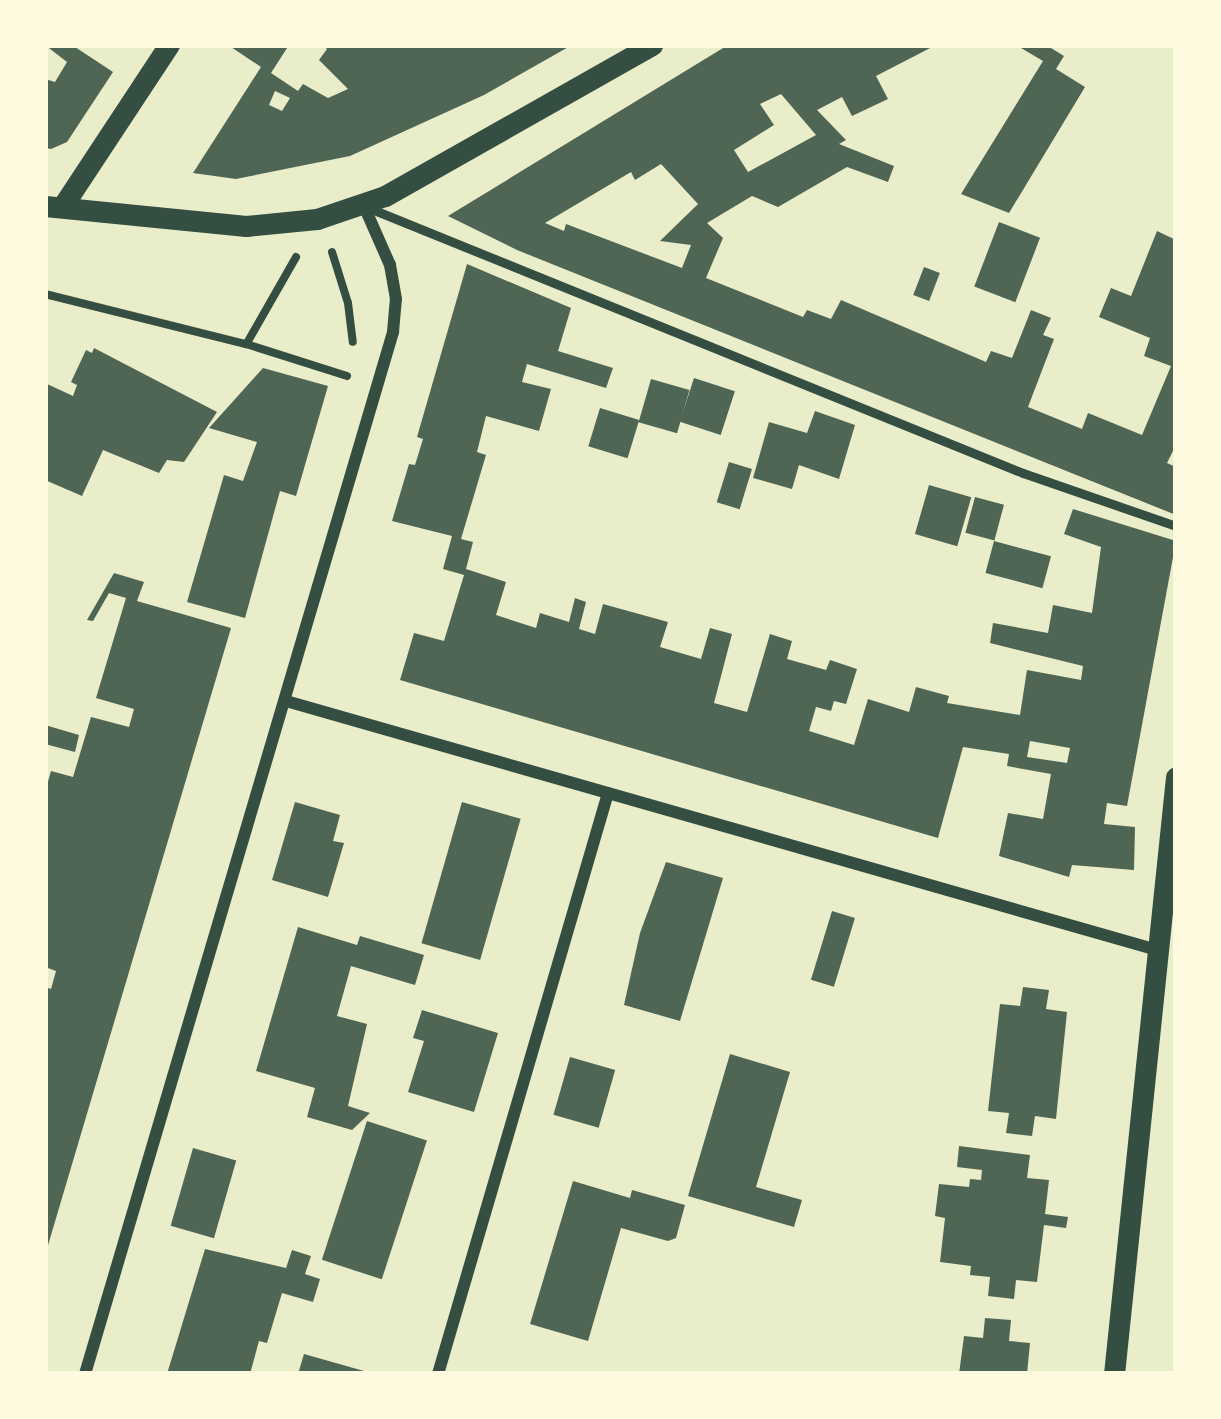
<!DOCTYPE html>
<style>
body{margin:0}
#map{position:relative;width:1221px;height:1419px;overflow:hidden;background:#e9edc9;font-family:"PT Sans Narrow",sans-serif}
div>[style]{position:absolute}
.building>*{inset:0;background:#4f6655;transform-origin:0 0}
.path>*{height:8px;margin:-4px;padding:0 4px;transform-origin:4px;border-radius:4px;background:#344e41}
.service>*{height:9px;margin:-4.5px;padding:0 4.5px;transform-origin:4.5px;border-radius:4.5px;background:#344e41}
.minor>*{height:12px;margin:-6px;padding:0 6px;transform-origin:6px;border-radius:6px;background:#344e41}
.tertiary>*{height:21px;margin:-10.5px;padding:0 10.5px;transform-origin:10.5px;border-radius:10.5px;background:#344e41}
span{translate:-50% -50%;white-space:nowrap;text-align:center;line-height:1.15;-webkit-text-stroke:9px #fefae0;paint-order:stroke}
.frame{position:absolute;inset:0;border:48px solid #fefae0;pointer-events:none}
</style>
<div id="map">
<div class="building">
<i style="clip-path:polygon(45px 45px,72px 45px,113px 72px,67px 142px,51px 149px,45px 148px,45px 79px,55px 82px,67px 62px)"></i>
<i style="clip-path:polygon(evenodd,228px 45px,289px 45px,271px 73px,298px 91px,303px 84px,328px 98px,348px 89px,319px 60px,327px 49px,321px 45px,572px 45px,484px 95px,350px 156px,236px 179px,193px 173px,261px 67px,228px 45px,275px 91px,290px 98px,282px 111px,269px 105px,275px 91px)"></i>
<i style="clip-path:polygon(evenodd,728px 45px,936px 45px,876px 76px,888px 99px,852px 116px,842px 97px,817px 110px,846px 140px,839px 144px,894px 166px,888px 182px,847px 167px,778px 207px,752px 196px,707px 223px,723px 238px,706px 278px,803px 317px,807px 310px,831px 319px,841px 300px,986px 362px,991px 351px,1012px 358px,1031px 310px,1051px 318px,1043px 335px,1054px 339px,1028px 407px,1082px 429px,1088px 413px,1142px 435px,1171px 366px,1144px 356px,1150px 338px,1099px 317px,1111px 288px,1131px 296px,1157px 231px,1176px 240px,1176px 445px,1167px 463px,1176px 467px,1176px 515px,517px 250px,448px 216px,728px 45px,781px 94px,816px 135px,748px 172px,734px 150px,774px 125px,760px 104px,781px 94px,728px 45px,661px 164px,698px 204px,660px 241px,691px 245px,682px 268px,566px 224px,564px 231px,545px 223px,631px 172px,635px 180px,661px 164px)"></i>
<i style="clip-path:polygon(1016px 45px,1046px 45px,1064px 56px,1056px 69px,1085px 87px,1009px 213px,961px 194px,1043px 61px)"></i>
<i style="left:999px;top:222px;width:44px;height:69px;rotate:21deg"></i>
<i style="clip-path:polygon(evenodd,467px 264px,571px 308px,558px 351px,613px 368px,606px 388px,527px 364px,522px 382px,551px 389px,539px 431px,486px 416px,477px 452px,486px 455px,461px 539px,473px 542px,466px 569px,506px 582px,496px 615px,536px 628px,540px 613px,569px 622px,575px 598px,586px 602px,579px 629px,595px 634px,603px 604px,668px 622px,660px 647px,701px 659px,710px 628px,732px 634px,714px 703px,747px 712px,770px 634px,792px 641px,787px 659px,826px 670px,830px 660px,857px 669px,846px 704px,834px 701px,831px 711px,816px 707px,809px 731px,854px 745px,868px 699px,909px 712px,916px 687px,949px 696px,947px 703px,1020px 715px,1027px 670px,1081px 680px,1083px 666px,990px 643px,993px 623px,1048px 633px,1053px 605px,1092px 613px,1101px 547px,1064px 534px,1073px 509px,1176px 541px,1127px 806px,1107px 803px,1104px 824px,1135px 827px,1134px 870px,1072px 865px,1069px 877px,999px 856px,1008px 813px,1043px 819px,1051px 774px,1007px 766px,1009px 754px,963px 747px,938px 838px,400px 680px,414px 633px,444px 641px,464px 575px,443px 569px,452px 536px,392px 521px,409px 464px,415px 465px,423px 439px,417px 437px,467px 264px,1030px 741px,1070px 748px,1067px 763px,1027px 757px,1030px 741px)"></i>
<i style="left:924px;top:267px;width:17px;height:30px;rotate:21deg"></i>
<i style="clip-path:polygon(94px 348px,217px 412px,184px 462px,167px 460px,159px 473px,103px 450px,82px 496px,45px 480px,45px 383px,73px 396px,77px 385px,71px 382px,86px 350px,92px 353px)"></i>
<i style="clip-path:polygon(263px 368px,328px 386px,296px 496px,280px 491px,245px 618px,187px 602px,224px 475px,243px 481px,257px 442px,209px 428px)"></i>
<i style="left:694px;top:378px;width:43px;height:46px;rotate:18deg"></i>
<i style="left:651px;top:379px;width:40px;height:45px;rotate:16deg"></i>
<i style="left:600px;top:408px;width:41px;height:40px;rotate:17deg"></i>
<i style="clip-path:polygon(815px 411px,855px 425px,839px 479px,799px 465px,792px 489px,753px 478px,769px 422px,807px 433px)"></i>
<i style="left:729px;top:462px;width:24px;height:42px;rotate:17deg"></i>
<i style="left:929px;top:485px;width:44px;height:51px;rotate:16deg"></i>
<i style="left:975px;top:497px;width:30px;height:37px;rotate:15deg"></i>
<i style="left:994px;top:541px;width:59px;height:33px;rotate:15deg"></i>
<i style="clip-path:polygon(114px 573px,144px 582px,137px 601px,231px 628px,46px 1252px,45px 987px,51px 989px,56px 971px,45px 967px,45px 792px,51px 771px,73px 777px,91px 717px,129px 727px,134px 709px,96px 698px,126px 598px,109px 593px,93px 621px,87px 620px)"></i>
<i style="clip-path:polygon(45px 725px,79px 735px,75px 752px,45px 744px)"></i>
<i style="clip-path:polygon(295px 802px,340px 815px,333px 841px,344px 843px,328px 897px,272px 880px)"></i>
<i style="left:462px;top:802px;width:61px;height:147px;rotate:16deg"></i>
<i style="clip-path:polygon(666px 862px,723px 878px,680px 1021px,624px 1005px,640px 933px)"></i>
<i style="left:832px;top:911px;width:24px;height:72px;rotate:17deg"></i>
<i style="clip-path:polygon(298px 927px,357px 945px,360px 936px,424px 955px,415px 985px,351px 966px,337px 1016px,367px 1024px,348px 1106px,370px 1113px,352px 1130px,307px 1117px,315px 1088px,256px 1071px)"></i>
<i style="clip-path:polygon(1023px 987px,1049px 990px,1046px 1009px,1067px 1012px,1056px 1119px,1035px 1116px,1032px 1136px,1006px 1133px,1009px 1113px,988px 1111px,1000px 1004px,1020px 1006px)"></i>
<i style="clip-path:polygon(422px 1010px,498px 1033px,474px 1112px,408px 1092px,424px 1041px,413px 1038px)"></i>
<i style="clip-path:polygon(730px 1054px,790px 1072px,756px 1187px,802px 1200px,794px 1227px,688px 1196px)"></i>
<i style="left:570px;top:1057px;width:47px;height:60px;rotate:16deg"></i>
<i style="left:367px;top:1121px;width:63px;height:146px;rotate:18deg"></i>
<i style="clip-path:polygon(959px 1146px,1030px 1155px,1027px 1178px,1049px 1180px,1045px 1214px,1068px 1217px,1066px 1228px,1044px 1225px,1037px 1282px,1016px 1280px,1014px 1299px,988px 1296px,990px 1277px,970px 1275px,971px 1266px,940px 1262px,945px 1218px,935px 1216px,939px 1184px,969px 1187px,970px 1179px,981px 1180px,982px 1170px,957px 1167px)"></i>
<i style="left:193px;top:1148px;width:45px;height:81px;rotate:16deg"></i>
<i style="clip-path:polygon(573px 1181px,630px 1198px,632px 1190px,685px 1205px,676px 1238px,668px 1241px,621px 1228px,588px 1341px,530px 1324px)"></i>
<i style="clip-path:polygon(205px 1249px,286px 1268px,292px 1250px,311px 1256px,305px 1274px,320px 1279px,313px 1302px,282px 1293px,267px 1343px,259px 1341px,250px 1374px,167px 1374px)"></i>
<i style="clip-path:polygon(985px 1318px,1011px 1320px,1009px 1341px,1030px 1343px,1027px 1374px,959px 1374px,964px 1336px,983px 1338px)"></i>
<i style="clip-path:polygon(304px 1354px,371px 1373px,370px 1374px,298px 1374px)"></i>
</div>
<div class="path">
<i style="left:332px;top:252px;width:53px;rotate:72.6deg"></i>
<i style="left:348px;top:303px;width:39px;rotate:83deg"></i>
<i style="left:45px;top:294px;width:207px;rotate:14deg"></i>
<i style="left:246px;top:344px;width:106px;rotate:17.6deg"></i>
<i style="left:247px;top:343px;width:99px;rotate:-60.3deg"></i>
</div>
<div class="service">
<i style="left:369px;top:208px;width:706px;rotate:22.06deg"></i>
<i style="left:1023px;top:473px;width:162px;rotate:19.1deg"></i>
</div>
<div class="minor">
<i style="left:286px;top:701px;width:906px;rotate:15.95deg"></i>
<i style="left:85px;top:1374px;width:1087px;rotate:-73.53deg"></i>
<i style="left:393px;top:332px;width:33px;rotate:-85deg"></i>
<i style="left:396px;top:299px;width:35px;rotate:-100deg"></i>
<i style="left:390px;top:265px;width:64px;rotate:-113.8deg"></i>
<i style="left:438px;top:1374px;width:605px;rotate:-73.69deg"></i>
</div>
<div class="tertiary">
<i style="left:45px;top:206px;width:202px;rotate:5.7deg"></i>
<i style="left:246px;top:226px;width:71px;rotate:-5.6deg"></i>
<i style="left:317px;top:219px;width:72px;rotate:-18.7deg"></i>
<i style="left:385px;top:196px;width:307px;rotate:-29.5deg"></i>
<i style="left:62px;top:207px;width:194px;rotate:-56.6deg"></i>
<i style="left:1114px;top:1374px;width:600px;rotate:-84.07deg"></i>
</div>
<div class="frame"></div>
</div>
